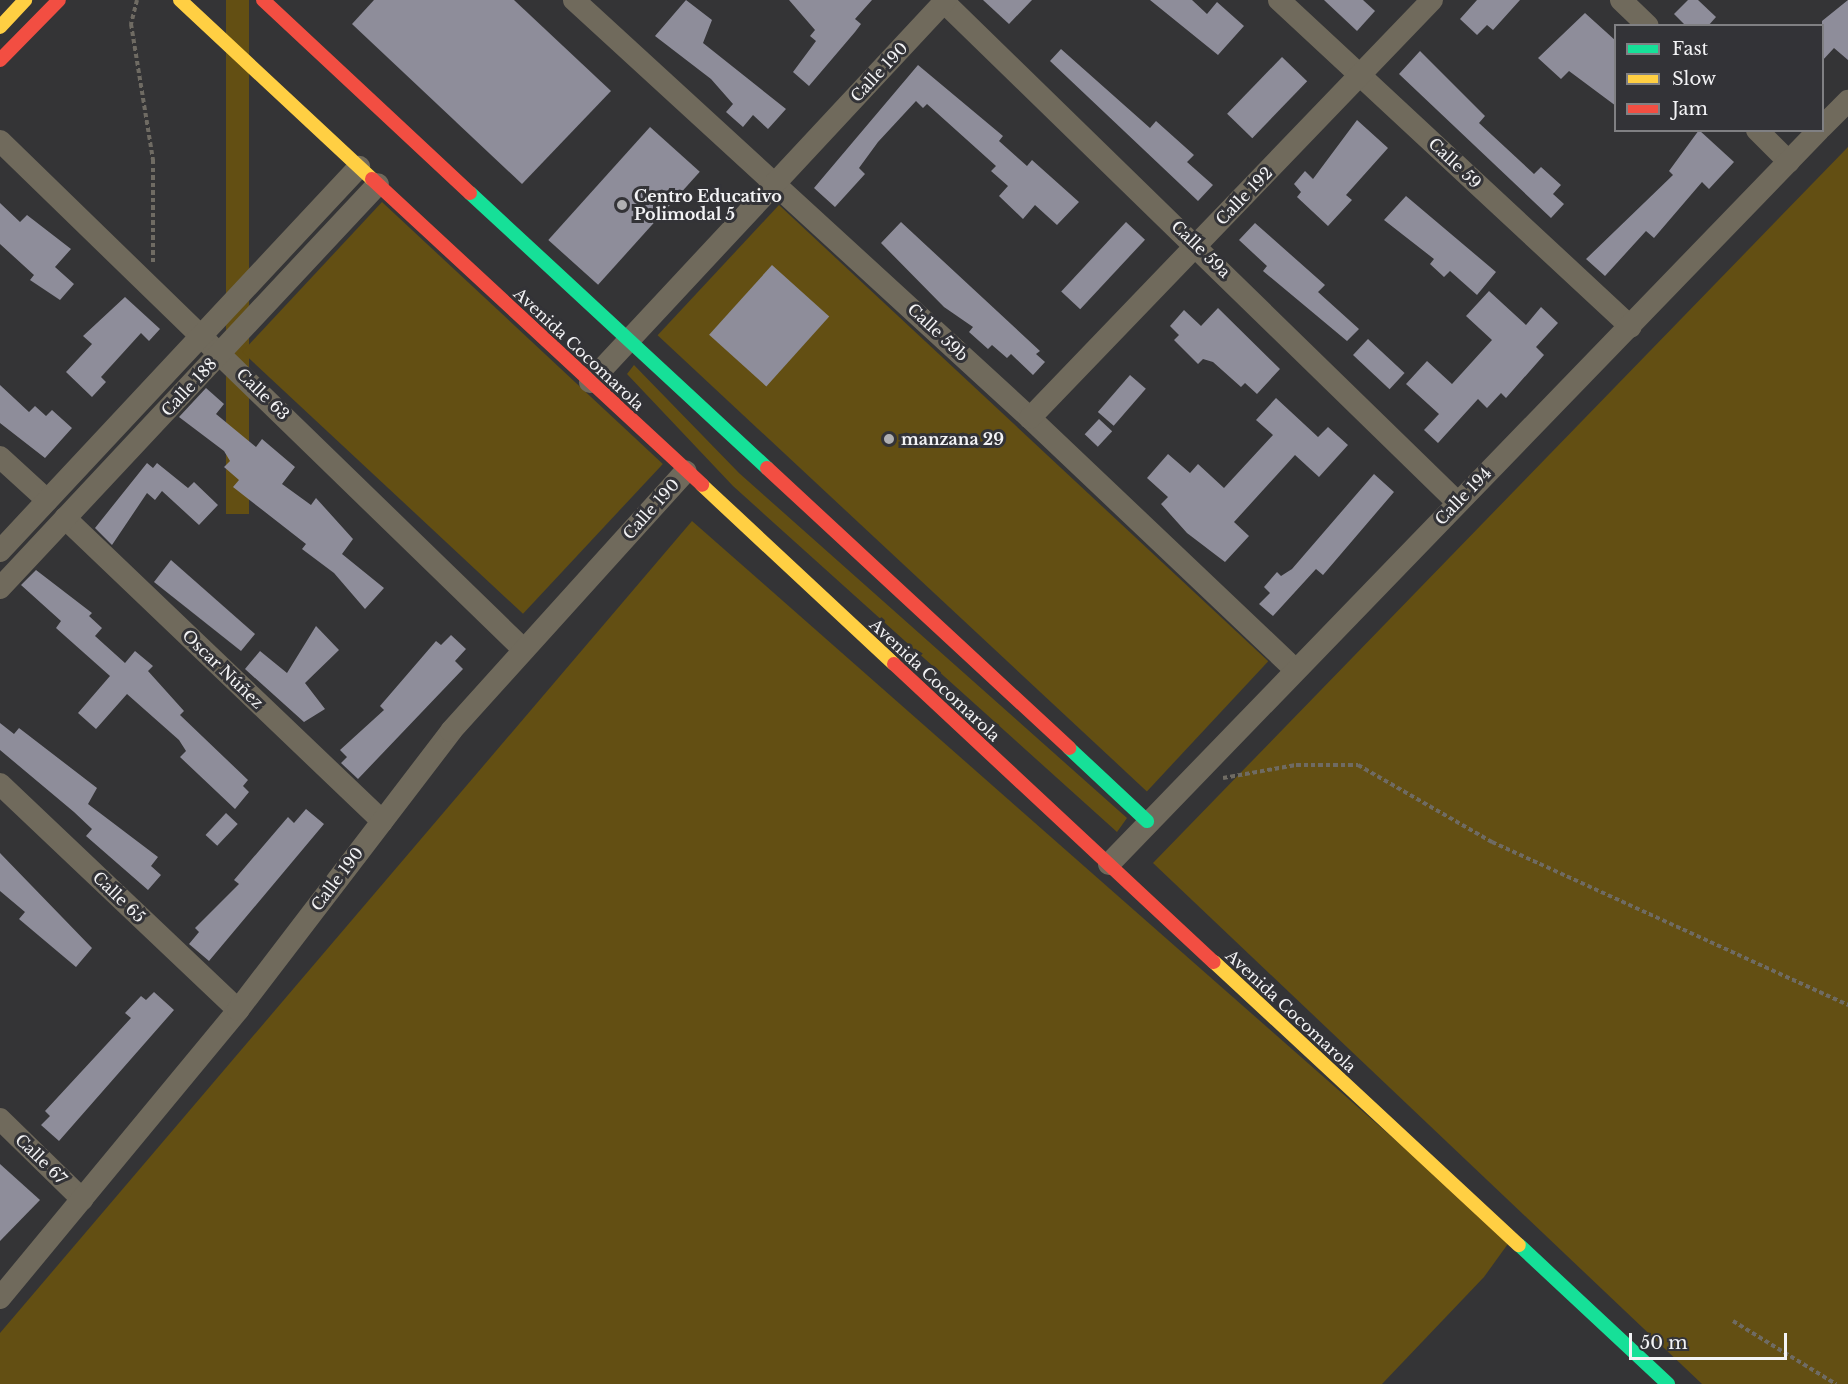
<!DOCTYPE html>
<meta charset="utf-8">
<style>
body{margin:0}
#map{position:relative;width:1848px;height:1384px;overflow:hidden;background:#343436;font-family:"Libre Baskerville",serif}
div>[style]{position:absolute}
.green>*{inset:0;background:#634f13;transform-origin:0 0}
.building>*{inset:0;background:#8e8d9a;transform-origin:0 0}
.path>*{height:4px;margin-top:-2px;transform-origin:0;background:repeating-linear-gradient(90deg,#6f6b63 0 4.5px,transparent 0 7.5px)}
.street>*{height:22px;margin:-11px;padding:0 11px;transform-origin:11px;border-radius:11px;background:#706a5c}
.fast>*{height:14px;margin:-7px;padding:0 7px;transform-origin:7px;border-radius:7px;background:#16e098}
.slow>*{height:14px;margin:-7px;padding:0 7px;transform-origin:7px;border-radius:7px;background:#ffcf43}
.jam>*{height:14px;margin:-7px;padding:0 7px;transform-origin:7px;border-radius:7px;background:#f24e42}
.dots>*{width:16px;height:16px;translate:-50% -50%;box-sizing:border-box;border:3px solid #333337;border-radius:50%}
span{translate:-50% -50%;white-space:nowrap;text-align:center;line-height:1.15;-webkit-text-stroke:6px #333337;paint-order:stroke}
.street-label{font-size:16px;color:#f3f3f5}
.poi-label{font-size:16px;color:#f3f3f5;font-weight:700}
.left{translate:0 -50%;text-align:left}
.legend{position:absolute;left:1614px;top:24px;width:210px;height:108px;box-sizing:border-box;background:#333337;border:2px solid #808083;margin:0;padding:8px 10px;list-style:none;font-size:18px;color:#f3f3f5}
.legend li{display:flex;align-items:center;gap:12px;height:30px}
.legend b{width:30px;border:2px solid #808083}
.scale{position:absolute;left:1629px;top:1333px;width:158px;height:27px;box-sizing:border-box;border:3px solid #f3f3f5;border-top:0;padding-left:8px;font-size:18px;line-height:21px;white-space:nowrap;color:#f3f3f5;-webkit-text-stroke:4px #333337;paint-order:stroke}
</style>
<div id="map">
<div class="green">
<i style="left:226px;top:0;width:23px;height:514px"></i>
<i style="clip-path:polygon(1848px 147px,1848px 1384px,1702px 1384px,1153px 863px)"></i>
<i style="left:382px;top:202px;width:384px;height:205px;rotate:43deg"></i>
<i style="left:779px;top:205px;width:669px;height:178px;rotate:43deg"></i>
<i style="clip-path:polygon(634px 365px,739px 473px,1127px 818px,1117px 832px,733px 486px,627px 374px)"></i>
<i style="clip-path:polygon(692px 521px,1510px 1241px,1484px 1277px,1382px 1384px,0 1384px,0 1333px)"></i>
</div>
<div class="building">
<i style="clip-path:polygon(374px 0,514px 0,611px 91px,522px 184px,352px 24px)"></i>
<i style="clip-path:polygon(686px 0,712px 20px,703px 43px,786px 109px,768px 129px,753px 115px,743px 127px,726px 112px,733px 104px,711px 79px,655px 36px)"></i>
<i style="clip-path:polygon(789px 0,872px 0,855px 19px,861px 24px,855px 32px,809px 86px,793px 72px,816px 41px,810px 36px,815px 30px)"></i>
<i style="clip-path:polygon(983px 0,1032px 0,1009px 24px)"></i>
<i style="clip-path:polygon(1150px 0,1192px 0,1207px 14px,1217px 2px,1244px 26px,1218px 55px)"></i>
<i style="clip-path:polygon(1324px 0,1363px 0,1375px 11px,1357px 31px)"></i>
<i style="clip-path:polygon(1477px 0,1520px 0,1493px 30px,1487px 25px,1477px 35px,1460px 19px)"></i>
<i style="clip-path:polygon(1688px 0,1698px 0,1716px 17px,1708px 26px,1686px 26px,1674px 14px)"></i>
<i style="clip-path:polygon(1848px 0,1848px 60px,1834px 48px,1822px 61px,1822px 21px)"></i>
<i style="clip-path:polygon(1585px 13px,1616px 41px,1616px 106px,1569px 71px,1561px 79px,1538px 58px)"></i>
<i style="clip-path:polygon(1061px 49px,1150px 128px,1156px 121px,1194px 155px,1187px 162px,1213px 185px,1198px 201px,1050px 61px)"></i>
<i style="clip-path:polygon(1420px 51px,1485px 116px,1479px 123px,1534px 174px,1541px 167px,1561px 185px,1553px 194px,1564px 204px,1551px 218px,1399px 74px)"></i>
<i style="left:1282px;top:57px;width:35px;height:79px;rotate:44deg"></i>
<i style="clip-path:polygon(918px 65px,1003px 136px,999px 141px,1027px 166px,1032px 160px,1079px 202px,1057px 225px,1035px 205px,1023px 219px,999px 196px,1008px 186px,991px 171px,996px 166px,927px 104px,923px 108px,916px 101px,878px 142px,859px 168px,865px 174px,835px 207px,814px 188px)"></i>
<i style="clip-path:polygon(1357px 120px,1388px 148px,1346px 195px,1352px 200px,1328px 226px,1297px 197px,1301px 192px,1294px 184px,1305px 171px,1313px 179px)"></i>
<i style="left:650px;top:127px;width:67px;height:152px;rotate:42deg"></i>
<i style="clip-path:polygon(1699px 130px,1734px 162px,1709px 189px,1702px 182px,1654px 238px,1646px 231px,1605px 276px,1586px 259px,1673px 175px,1669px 171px)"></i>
<i style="clip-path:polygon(1406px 196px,1496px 272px,1477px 295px,1450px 271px,1444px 277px,1430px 264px,1434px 259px,1384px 220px)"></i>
<i style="clip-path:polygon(0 203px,20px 222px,27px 215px,71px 249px,55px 267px,74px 284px,60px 300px,30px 280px,34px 275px,0 244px)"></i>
<i style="clip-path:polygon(901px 222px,1040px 351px,1036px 354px,1045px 362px,1033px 375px,1011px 354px,1007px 358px,992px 345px,988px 349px,969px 332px,973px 327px,944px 307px,881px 243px)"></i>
<i style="left:1126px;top:222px;width:26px;height:95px;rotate:43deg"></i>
<i style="clip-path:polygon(1255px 223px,1325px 285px,1318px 292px,1359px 329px,1347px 341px,1263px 271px,1267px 266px,1239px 240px)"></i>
<i style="left:772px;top:265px;width:77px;height:94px;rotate:42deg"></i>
<i style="clip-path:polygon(1489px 291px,1526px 325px,1541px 307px,1558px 323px,1536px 347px,1544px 355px,1506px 398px,1501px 393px,1487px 408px,1478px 399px,1438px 443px,1424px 430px,1439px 414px,1406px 384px,1427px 361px,1452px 384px,1492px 340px,1466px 316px)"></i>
<i style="clip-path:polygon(125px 297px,160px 329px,149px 341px,141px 333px,101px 377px,106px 382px,92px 397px,66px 372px,92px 344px,83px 336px)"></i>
<i style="clip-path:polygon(1218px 308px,1280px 369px,1257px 394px,1245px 383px,1241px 387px,1213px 362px,1203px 359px,1198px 364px,1174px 340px,1179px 335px,1170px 326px,1184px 310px,1201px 326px)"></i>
<i style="left:1368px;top:339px;width:50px;height:22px;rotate:43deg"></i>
<i style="left:1130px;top:375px;width:21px;height:49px;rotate:41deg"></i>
<i style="clip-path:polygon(0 385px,29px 412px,35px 406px,46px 416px,52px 410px,72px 428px,45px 458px,0 423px)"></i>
<i style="clip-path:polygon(206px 388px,224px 404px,216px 414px,256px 447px,262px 439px,295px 467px,282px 484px,311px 505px,316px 498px,353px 539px,342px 554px,384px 588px,365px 609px,334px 573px,302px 549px,306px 544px,233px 487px,239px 480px,224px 467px,230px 461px,224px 451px,179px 417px)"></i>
<i style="clip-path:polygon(1276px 398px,1318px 437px,1328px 427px,1348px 445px,1319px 477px,1295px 455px,1234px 522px,1249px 536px,1225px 562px,1187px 533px,1161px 504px,1168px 497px,1147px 478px,1168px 454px,1190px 473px,1198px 464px,1224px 488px,1273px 435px,1256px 420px)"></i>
<i style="left:1099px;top:419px;width:18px;height:21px;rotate:43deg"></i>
<i style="clip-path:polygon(147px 463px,153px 468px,157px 463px,188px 488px,194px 482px,218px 505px,199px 525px,162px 491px,155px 500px,147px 493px,112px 545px,95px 528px)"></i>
<i style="clip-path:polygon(1374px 474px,1394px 492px,1323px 575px,1316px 569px,1273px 616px,1259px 604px,1270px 593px,1264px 587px,1277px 572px,1281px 576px,1292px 569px)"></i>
<i style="clip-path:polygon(171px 560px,255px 634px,241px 651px,154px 582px)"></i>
<i style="clip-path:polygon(36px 570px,92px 613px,89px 616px,102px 628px,95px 636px,125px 663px,135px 651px,153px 666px,148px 671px,184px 711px,180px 715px,248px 780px,243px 786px,249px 792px,235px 809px,180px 757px,186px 751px,179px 740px,127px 694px,96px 729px,78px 713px,110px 676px,56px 628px,61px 621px,21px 585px)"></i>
<i style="clip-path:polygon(316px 626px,339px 650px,305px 683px,325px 709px,304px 722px,245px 669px,260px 651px,287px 673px)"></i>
<i style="clip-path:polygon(451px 635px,466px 649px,455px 661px,463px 669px,358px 779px,341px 763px,347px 757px,340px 750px,384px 710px,380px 706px,436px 641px,441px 645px)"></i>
<i style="clip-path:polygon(0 723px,14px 734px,19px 728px,97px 788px,88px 804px,158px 857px,151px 866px,161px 875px,148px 890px,86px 836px,92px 829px,74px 812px,0 750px)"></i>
<i style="clip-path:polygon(306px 809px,324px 824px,209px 961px,189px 944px,199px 932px,195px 928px,239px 884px,234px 880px,288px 817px,294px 823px)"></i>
<i style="left:226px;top:813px;width:16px;height:30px;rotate:43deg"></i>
<i style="clip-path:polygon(0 853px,92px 948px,76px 967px,19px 919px,25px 912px,0 891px)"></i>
<i style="clip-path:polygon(154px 992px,174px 1010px,59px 1141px,41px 1125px,50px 1116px,45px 1111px,131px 1018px,125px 1013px,141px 996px,146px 1000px)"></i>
<i style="clip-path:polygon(0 1164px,40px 1200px,0 1241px)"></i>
</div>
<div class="path">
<i style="left:137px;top:0;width:25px;rotate:104deg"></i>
<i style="left:131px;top:24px;width:138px;rotate:80.8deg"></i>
<i style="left:153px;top:160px;width:102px;rotate:90deg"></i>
<i style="left:1223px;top:778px;width:74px;rotate:-10.1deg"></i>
<i style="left:1296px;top:765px;width:62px"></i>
<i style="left:1358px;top:765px;width:155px;rotate:29.9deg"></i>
<i style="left:1492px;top:842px;width:392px;rotate:24.6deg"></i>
<i style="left:1733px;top:1321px;width:121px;rotate:31.5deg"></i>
</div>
<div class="street">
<i style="left:574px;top:0;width:619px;rotate:42.51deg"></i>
<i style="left:1030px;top:418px;width:366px;rotate:43.5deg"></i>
<i style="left:942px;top:0;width:719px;rotate:44.27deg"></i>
<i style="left:1279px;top:0;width:480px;rotate:42.9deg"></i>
<i style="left:1621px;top:0;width:37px;rotate:44deg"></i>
<i style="left:1822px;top:127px;width:37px;rotate:-45deg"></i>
<i style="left:1757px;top:130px;width:45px;rotate:45deg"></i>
<i style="left:0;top:141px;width:729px;rotate:44.17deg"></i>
<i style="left:590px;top:382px;width:522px;rotate:-47.02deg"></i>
<i style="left:1030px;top:418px;width:580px;rotate:-46.12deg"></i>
<i style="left:0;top:457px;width:64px;rotate:42.5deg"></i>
<i style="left:65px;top:518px;width:439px;rotate:43.7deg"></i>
<i style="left:0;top:551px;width:526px;rotate:-46.93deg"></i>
<i style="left:0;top:588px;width:553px;rotate:-46.9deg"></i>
<i style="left:0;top:784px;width:328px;rotate:43.5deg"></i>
<i style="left:1109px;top:864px;width:1021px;rotate:-45.95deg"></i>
<i style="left:0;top:1119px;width:115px;rotate:44.3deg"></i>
<i style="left:0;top:1298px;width:374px;rotate:-50.4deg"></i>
<i style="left:238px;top:1010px;width:351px;rotate:-52.6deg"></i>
<i style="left:451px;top:731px;width:350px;rotate:-47.9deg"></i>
</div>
<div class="fast">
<i style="left:470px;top:193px;width:405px;rotate:42.8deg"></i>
<i style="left:1069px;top:748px;width:107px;rotate:43.1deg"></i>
<i style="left:1519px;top:1245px;width:204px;rotate:43deg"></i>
</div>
<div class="slow">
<i style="left:180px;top:0;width:262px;rotate:43deg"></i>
<i style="left:0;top:27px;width:37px;rotate:-47deg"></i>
<i style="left:702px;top:485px;width:262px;rotate:43deg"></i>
<i style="left:1214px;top:962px;width:416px;rotate:42.9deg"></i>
</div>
<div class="jam">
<i style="left:263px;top:0;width:283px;rotate:43deg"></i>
<i style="left:0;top:60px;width:84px;rotate:-45.5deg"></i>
<i style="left:372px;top:179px;width:450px;rotate:42.8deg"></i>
<i style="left:767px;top:468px;width:412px;rotate:42.8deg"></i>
<i style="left:894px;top:664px;width:437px;rotate:43deg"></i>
</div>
<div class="dots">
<i style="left:622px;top:205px;background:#b0b0b2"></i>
<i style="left:889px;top:439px;background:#b0b0b2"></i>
</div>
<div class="street-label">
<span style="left:879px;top:72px;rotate:-47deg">Calle 190</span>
<span style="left:1455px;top:163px;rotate:43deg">Calle 59</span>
<span style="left:1244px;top:196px;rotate:-46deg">Calle 192</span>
<span style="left:1201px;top:249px;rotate:44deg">Calle 59a</span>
<span style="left:938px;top:332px;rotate:43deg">Calle 59b</span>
<span style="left:579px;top:349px;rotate:43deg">Avenida Cocomarola</span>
<span style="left:189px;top:387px;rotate:-47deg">Calle 188</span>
<span style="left:263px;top:394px;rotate:44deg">Calle 63</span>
<span style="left:1463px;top:496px;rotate:-46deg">Calle 194</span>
<span style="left:651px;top:509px;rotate:-48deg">Calle 190</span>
<span style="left:223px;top:669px;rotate:44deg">Oscar Núñez</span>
<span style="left:935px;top:680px;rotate:43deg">Avenida Cocomarola</span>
<span style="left:337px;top:879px;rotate:-53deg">Calle 190</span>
<span style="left:119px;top:897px;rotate:44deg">Calle 65</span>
<span style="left:1291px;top:1011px;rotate:43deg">Avenida Cocomarola</span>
<span style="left:41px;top:1159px;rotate:44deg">Calle 67</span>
</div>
<div class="poi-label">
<span class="left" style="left:634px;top:205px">Centro Educativo<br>Polimodal 5</span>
<span class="left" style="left:901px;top:439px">manzana 29</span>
</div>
<ul class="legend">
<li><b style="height:8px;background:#16e098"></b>Fast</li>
<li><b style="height:8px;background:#ffcf43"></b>Slow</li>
<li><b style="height:8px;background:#f24e42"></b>Jam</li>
</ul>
<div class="scale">50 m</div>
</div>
